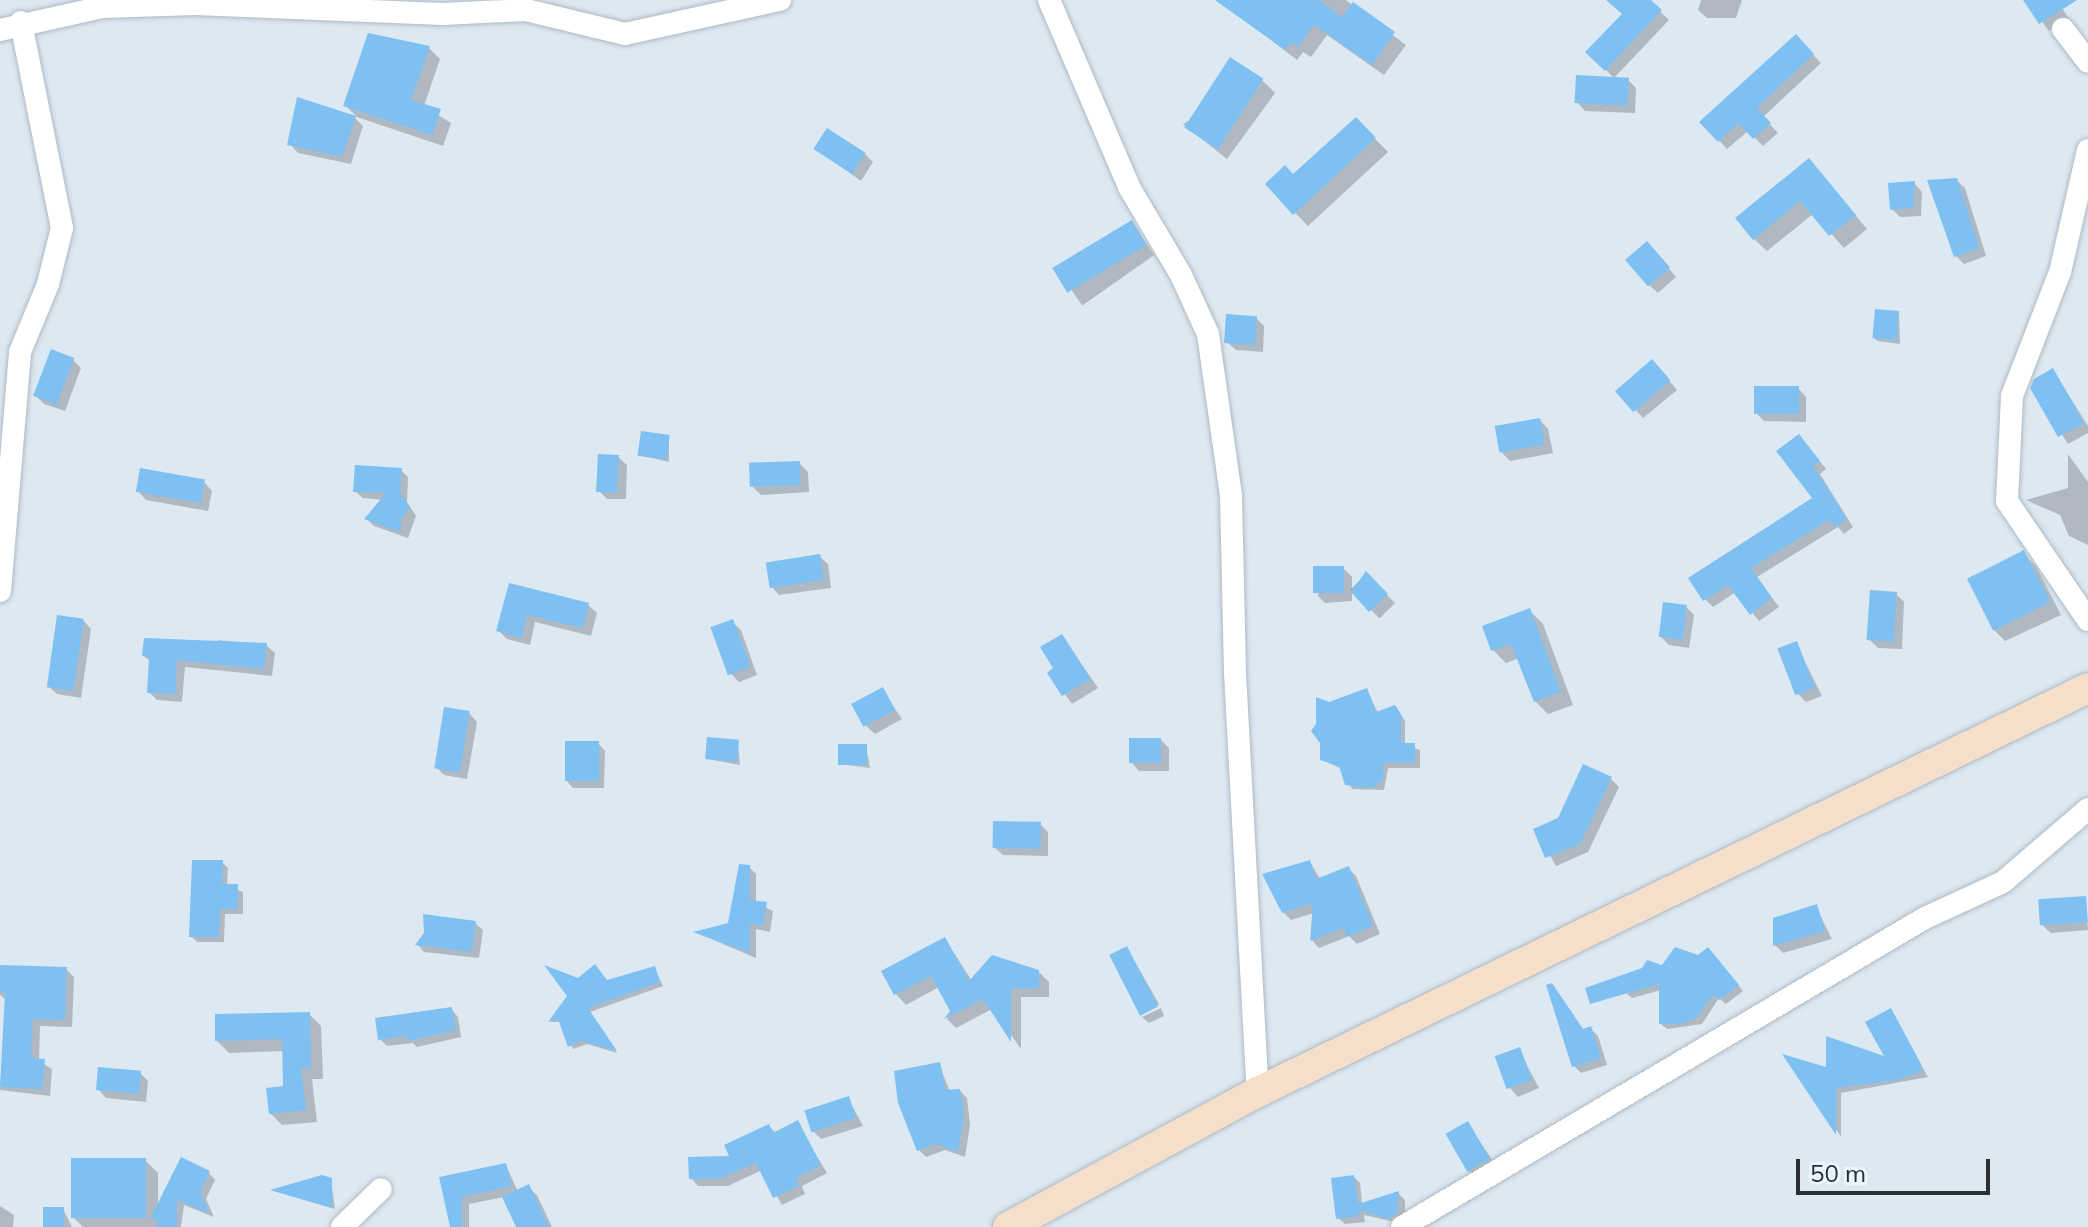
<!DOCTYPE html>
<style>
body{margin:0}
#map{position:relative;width:2088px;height:1227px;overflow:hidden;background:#dce8f2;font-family:Mulish,sans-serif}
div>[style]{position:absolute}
.shadow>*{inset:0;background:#0003;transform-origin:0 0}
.building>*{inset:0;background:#7ec0f1;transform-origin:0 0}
.roads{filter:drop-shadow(0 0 2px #afbac3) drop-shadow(0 0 2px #afbac3)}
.street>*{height:22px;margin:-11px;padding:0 11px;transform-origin:11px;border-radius:11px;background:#fff}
.secondary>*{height:30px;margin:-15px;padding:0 15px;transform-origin:15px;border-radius:15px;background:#f5dfca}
span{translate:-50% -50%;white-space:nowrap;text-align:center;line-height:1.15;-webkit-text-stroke:6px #e9f5ff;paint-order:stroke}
.scale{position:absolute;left:1796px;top:1159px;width:194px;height:36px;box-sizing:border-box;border:4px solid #2a2f32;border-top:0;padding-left:10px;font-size:24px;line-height:28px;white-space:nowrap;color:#2a2f32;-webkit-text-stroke:6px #e9f5ff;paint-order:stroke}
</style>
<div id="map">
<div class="shadow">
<i style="clip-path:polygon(1239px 0,1346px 0,1406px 45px,1384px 75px,1327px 35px,1311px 57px,1303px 52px,1297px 60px,1232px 10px)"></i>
<i style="clip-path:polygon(1610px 0,1648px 0,1669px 20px,1614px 78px,1588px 52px,1624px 15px)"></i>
<i style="clip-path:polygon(1701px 0,1742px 0,1736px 18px,1707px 18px,1698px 10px)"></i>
<i style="clip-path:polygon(2026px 0,2057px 0,2069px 19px,2049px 31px)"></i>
<i style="clip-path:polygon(1796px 37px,1821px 63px,1763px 117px,1778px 133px,1763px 146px,1748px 131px,1727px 149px,1702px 122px)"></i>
<i style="clip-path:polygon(429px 48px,440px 59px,424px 106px,451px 123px,443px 146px,357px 117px,346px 106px)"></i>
<i style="clip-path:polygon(1262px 80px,1275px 93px,1227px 159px,1183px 124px)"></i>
<i style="clip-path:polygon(1628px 80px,1636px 88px,1635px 113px,1585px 111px,1577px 102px)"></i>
<i style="clip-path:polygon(298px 99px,355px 118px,363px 126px,351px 164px,298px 153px,290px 144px)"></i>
<i style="clip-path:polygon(1356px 119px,1388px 152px,1308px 226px,1267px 184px,1294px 177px)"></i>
<i style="clip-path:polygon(816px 149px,865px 154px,873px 162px,861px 181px)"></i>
<i style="clip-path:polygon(1809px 160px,1867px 229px,1844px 248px,1813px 214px,1767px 251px,1754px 239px)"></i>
<i style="clip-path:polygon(1956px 180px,1965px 188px,1986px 256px,1964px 264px,1956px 256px)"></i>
<i style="clip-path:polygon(1914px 183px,1922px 192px,1921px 216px,1900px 217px,1892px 209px)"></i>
<i style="left:1132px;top:223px;width:39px;height:88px;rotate:55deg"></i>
<i style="clip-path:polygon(1655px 252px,1676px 277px,1658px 293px,1649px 285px)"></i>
<i style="clip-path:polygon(1899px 313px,1900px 344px,1878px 341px,1874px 338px)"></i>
<i style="clip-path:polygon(1256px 318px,1264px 326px,1263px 352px,1236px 350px,1227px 342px)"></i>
<i style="clip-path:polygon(73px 360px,81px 368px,65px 411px,44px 404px,35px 395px)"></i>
<i style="clip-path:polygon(1660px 370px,1677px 390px,1643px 418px,1618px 391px)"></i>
<i style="clip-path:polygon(2053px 370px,2088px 426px,2088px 433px,2068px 444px,2032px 387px)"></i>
<i style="clip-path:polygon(1798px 388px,1806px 397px,1806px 422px,1764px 421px,1756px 413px)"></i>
<i style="clip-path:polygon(1540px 420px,1548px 429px,1553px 453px,1510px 461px,1502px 453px)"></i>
<i style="clip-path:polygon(669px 437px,669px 462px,640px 455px)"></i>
<i style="clip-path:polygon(1807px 445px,1826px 469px,1820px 474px,1853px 527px,1844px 534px,1838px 527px,1757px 577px,1779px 607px,1759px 621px,1736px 592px,1713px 607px,1705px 599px,1815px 498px)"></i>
<i style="clip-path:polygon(2068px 454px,2088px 482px,2088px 545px,2069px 536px,2060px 515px,2026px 500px,2068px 488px)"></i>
<i style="clip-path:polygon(618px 457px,627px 465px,626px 499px,607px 499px,599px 491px)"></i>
<i style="clip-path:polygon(799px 463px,808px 472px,809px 492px,761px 495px,753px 487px)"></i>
<i style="clip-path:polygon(401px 470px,408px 477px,407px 502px,416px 516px,408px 538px,374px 526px,367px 519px,384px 500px,363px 498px,355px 491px)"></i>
<i style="clip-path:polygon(204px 482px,212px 491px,208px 511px,146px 500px,138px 491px)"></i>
<i style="clip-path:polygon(2023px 553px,2036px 566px,2061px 615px,2005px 641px,1992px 628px,1968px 578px)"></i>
<i style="clip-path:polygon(819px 556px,828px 564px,831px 588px,779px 595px,771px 586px)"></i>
<i style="clip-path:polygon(1343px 568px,1352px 577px,1352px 601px,1325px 603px,1317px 595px)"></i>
<i style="left:1366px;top:574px;width:41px;height:22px;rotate:45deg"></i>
<i style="clip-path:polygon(510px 586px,588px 605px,597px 613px,591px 636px,535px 622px,530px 645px,507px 639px,499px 631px)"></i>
<i style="clip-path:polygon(1896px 594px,1904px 602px,1902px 649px,1878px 648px,1869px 639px)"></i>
<i style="clip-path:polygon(1686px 607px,1694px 615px,1689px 648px,1669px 645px,1661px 637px)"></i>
<i style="clip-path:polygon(1530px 611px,1543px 624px,1573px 705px,1548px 714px,1535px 701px,1519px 658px,1506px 663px,1493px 650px)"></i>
<i style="clip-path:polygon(83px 620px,91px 629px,81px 698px,57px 694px,48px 686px)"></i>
<i style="clip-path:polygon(732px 622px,741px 630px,757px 675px,739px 682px,731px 674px)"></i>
<i style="clip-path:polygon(1062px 636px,1098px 688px,1072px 704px,1050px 673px,1056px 669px)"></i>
<i style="clip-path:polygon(218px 640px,266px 645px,275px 653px,272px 676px,185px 667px,182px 702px,157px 700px,149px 692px,151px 662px,144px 656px,218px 646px)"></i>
<i style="clip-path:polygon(1796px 644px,1822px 696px,1806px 702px,1798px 694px)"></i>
<i style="clip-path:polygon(882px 690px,902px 719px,875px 734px,866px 726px)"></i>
<i style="clip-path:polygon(1367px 690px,1378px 713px,1400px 713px,1405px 721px,1405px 745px,1420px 750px,1420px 768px,1388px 768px,1384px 790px,1352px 789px,1342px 769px,1322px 760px,1329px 704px)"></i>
<i style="clip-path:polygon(469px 713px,477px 722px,467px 779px,444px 775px,436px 767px)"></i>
<i style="clip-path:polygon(1161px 740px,1169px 748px,1169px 771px,1139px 771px,1131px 762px)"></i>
<i style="clip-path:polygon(738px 742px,740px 765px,707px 759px)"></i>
<i style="clip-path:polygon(598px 743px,605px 751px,604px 788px,573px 788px,566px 780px)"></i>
<i style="clip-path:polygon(866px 746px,870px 768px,840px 764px)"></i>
<i style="clip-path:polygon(1611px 779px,1619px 787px,1588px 852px,1556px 866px,1536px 830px,1560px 820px)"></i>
<i style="clip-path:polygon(1040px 824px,1048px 832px,1048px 856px,1003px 855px,994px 847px)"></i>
<i style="clip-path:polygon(222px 862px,228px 868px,227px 886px,243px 892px,243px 914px,225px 914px,224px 942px,197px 942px,191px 936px)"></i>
<i style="clip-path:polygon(1310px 862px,1320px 879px,1348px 868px,1356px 876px,1380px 934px,1357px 944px,1349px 936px,1319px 948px,1312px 940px,1314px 913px,1291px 920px,1283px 912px)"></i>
<i style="clip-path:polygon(749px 867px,756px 874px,756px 903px,773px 911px,770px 932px,756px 929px,756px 958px,697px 933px,730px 925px)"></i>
<i style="clip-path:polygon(2085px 898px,2088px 930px,2051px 933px,2042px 925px)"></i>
<i style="clip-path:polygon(1816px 907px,1832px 939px,1783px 953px,1775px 945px)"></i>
<i style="clip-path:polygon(475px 923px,483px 930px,479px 958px,424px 952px,418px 945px)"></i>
<i style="clip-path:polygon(945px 939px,972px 981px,1038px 971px,1049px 982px,1049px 997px,1021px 997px,1021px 1049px,992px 1009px,956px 1028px,947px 1019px,952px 1011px,939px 987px,906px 1005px,896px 994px)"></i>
<i style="clip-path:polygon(1127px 948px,1159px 1004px,1141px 1015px,1111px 956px)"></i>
<i style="clip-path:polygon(1714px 955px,1743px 991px,1726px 1004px,1719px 998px,1702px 1024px,1667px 1029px,1661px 1024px,1661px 990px,1632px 998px,1627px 994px,1648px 963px,1662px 968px)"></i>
<i style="clip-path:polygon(0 967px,66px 969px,74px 977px,72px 1027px,40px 1026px,39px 1061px,52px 1069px,50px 1096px,0 1090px,6px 1000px,0 995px)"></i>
<i style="clip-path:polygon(655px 969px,663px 986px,590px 1012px,617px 1053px,587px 1044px,573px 1049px,561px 1022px,551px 1022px,578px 980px,607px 982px)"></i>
<i style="clip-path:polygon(1551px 985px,1584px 1031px,1591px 1029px,1598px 1036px,1607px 1065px,1581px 1073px,1574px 1066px)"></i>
<i style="clip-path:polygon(1161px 1008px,1164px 1016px,1149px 1023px,1142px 1017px)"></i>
<i style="clip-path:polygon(451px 1009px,458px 1017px,461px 1037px,417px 1047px,413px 1043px,387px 1046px,380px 1039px)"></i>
<i style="clip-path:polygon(1891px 1011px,1928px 1077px,1841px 1093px,1841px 1137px,1787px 1058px,1828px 1069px,1888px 1060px)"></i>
<i style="clip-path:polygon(309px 1014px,321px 1026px,323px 1079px,312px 1079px,317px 1122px,282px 1125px,270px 1113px,285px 1088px,284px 1051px,229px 1053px,217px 1041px)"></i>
<i style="clip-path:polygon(1519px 1050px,1539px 1088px,1518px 1097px,1510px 1088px)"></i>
<i style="clip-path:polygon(939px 1064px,950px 1092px,960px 1091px,967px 1098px,970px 1125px,965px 1157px,945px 1150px,926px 1157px,919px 1150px)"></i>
<i style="clip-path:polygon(140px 1073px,148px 1081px,146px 1102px,106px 1098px,98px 1089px)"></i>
<i style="clip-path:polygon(848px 1098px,863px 1126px,821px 1139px,813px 1131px)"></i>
<i style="clip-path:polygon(797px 1123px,827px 1173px,802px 1186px,805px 1194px,782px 1205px,762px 1170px,728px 1186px,698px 1186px,691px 1178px,733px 1158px,769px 1126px,776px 1133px)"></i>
<i style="clip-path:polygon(1468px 1124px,1497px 1167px,1478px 1179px,1469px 1171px)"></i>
<i style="clip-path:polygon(145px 1160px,158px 1173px,158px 1208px,209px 1173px,215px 1180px,206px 1199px,214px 1217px,184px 1205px,181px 1227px,83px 1227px,73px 1217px)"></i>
<i style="clip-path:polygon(506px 1165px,518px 1192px,528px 1187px,537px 1195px,552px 1227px,519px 1227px,504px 1197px,469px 1204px,469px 1227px,452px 1227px,442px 1179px)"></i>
<i style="clip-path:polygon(1354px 1177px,1360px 1183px,1362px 1204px,1399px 1194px,1405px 1200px,1405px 1217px,1399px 1223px,1364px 1215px,1365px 1222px,1345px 1224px,1338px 1218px)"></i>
<i style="clip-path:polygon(331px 1180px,335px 1209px,274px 1191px)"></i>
<i style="clip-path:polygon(0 1206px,14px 1215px,13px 1227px,0 1227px)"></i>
<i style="clip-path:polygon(63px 1209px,72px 1227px,46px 1227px)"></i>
</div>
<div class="building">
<i style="clip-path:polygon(1215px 0,1319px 0,1342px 17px,1353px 2px,1395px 32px,1372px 65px,1314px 25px,1298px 47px,1291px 42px,1285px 50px)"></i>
<i style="clip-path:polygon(1606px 0,1651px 0,1662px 10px,1605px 71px,1585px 52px,1622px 14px)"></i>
<i style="clip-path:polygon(2023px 0,2077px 0,2039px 24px)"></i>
<i style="clip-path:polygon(368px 33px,430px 46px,411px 100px,441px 109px,432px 135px,343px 106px)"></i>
<i style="clip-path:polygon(1796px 34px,1814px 54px,1757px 108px,1771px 123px,1753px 139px,1738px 123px,1718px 142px,1699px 122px)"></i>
<i style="left:1230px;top:57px;width:40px;height:84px;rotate:33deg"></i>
<i style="left:1576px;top:75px;width:53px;height:28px;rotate:3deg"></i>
<i style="clip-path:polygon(297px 97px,356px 116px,342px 157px,287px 145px)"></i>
<i style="clip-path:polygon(1356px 117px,1376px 138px,1293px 215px,1265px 184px,1285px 165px,1293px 174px)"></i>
<i style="left:827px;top:128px;width:46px;height:25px;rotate:33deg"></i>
<i style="clip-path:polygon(1809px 158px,1856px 215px,1829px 236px,1800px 201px,1753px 240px,1735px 218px)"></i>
<i style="clip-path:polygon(1957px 178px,1979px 248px,1954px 257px,1927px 180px)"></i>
<i style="clip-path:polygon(1915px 181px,1913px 208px,1890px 210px,1888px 183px)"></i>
<i style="left:1132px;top:220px;width:29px;height:93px;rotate:59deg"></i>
<i style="left:1647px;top:241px;width:35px;height:29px;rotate:49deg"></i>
<i style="left:1875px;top:309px;width:24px;height:29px;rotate:5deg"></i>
<i style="left:1226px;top:314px;width:31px;height:29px;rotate:4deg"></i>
<i style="left:51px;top:349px;width:25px;height:50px;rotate:21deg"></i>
<i style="left:1652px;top:359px;width:28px;height:49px;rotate:49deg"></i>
<i style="clip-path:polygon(2053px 368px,2084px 423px,2058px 437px,2030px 388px,2034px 379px)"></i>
<i style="left:1754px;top:386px;width:45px;height:28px"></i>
<i style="left:1540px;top:418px;width:27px;height:46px;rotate:80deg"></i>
<i style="left:641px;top:431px;width:29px;height:25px;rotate:8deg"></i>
<i style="clip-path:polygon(1799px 434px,1820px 461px,1813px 466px,1847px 519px,1835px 527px,1829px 520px,1751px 568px,1772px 598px,1750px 615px,1728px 585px,1703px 601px,1688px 578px,1812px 498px,1776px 451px)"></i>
<i style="left:598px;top:454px;width:21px;height:38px;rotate:3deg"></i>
<i style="left:800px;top:461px;width:24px;height:51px;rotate:88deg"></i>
<i style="clip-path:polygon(355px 465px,402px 468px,400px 492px,410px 507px,401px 519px,401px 532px,364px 519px,386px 493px,353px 492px)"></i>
<i style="left:140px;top:468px;width:66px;height:24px;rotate:10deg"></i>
<i style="left:2024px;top:550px;width:58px;height:64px;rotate:63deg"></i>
<i style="left:820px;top:554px;width:26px;height:55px;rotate:81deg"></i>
<i style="left:1344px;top:566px;width:27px;height:31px;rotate:90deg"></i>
<i style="clip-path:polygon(1366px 571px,1388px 594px,1369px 612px,1351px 592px)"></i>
<i style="clip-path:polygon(509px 583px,589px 603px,583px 628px,527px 615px,522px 638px,496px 631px)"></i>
<i style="left:1870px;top:590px;width:27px;height:50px;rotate:4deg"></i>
<i style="left:1663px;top:602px;width:24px;height:35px;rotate:7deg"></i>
<i style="clip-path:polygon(1530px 608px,1561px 692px,1534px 702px,1511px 644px,1491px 651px,1482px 626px)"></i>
<i style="left:57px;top:615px;width:27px;height:73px;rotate:8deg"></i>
<i style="left:733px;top:619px;width:51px;height:24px;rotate:70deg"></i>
<i style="clip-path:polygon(1062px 634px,1091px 679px,1062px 696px,1047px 673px,1053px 668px,1040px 647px)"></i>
<i style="clip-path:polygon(144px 638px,267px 643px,264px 669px,177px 660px,175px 694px,147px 693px,149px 657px,142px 656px)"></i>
<i style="left:1797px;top:641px;width:50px;height:21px;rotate:69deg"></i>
<i style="left:883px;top:687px;width:26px;height:36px;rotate:62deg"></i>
<i style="clip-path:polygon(1367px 688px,1376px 712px,1395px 705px,1401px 714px,1401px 743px,1415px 743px,1415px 763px,1383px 763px,1383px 780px,1372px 788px,1345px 785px,1339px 766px,1320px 760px,1320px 743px,1311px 731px,1316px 724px,1316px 697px,1329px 702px)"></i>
<i style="left:444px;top:707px;width:26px;height:62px;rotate:9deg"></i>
<i style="left:707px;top:737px;width:32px;height:22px;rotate:5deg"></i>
<i style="left:1129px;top:738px;width:32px;height:25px"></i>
<i style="left:565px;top:741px;width:34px;height:40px"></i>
<i style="left:838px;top:744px;width:29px;height:21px"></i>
<i style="clip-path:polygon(1583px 764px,1612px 777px,1580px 844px,1545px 858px,1533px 829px,1558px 818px)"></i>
<i style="left:993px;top:821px;width:48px;height:27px;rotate:1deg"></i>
<i style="clip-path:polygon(192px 860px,223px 860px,222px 884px,238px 884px,238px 909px,220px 909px,219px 937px,189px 937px)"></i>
<i style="clip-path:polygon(1310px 860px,1316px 879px,1349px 866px,1373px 926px,1347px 937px,1343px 928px,1310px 941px,1313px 903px,1282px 913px,1262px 874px)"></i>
<i style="clip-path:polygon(739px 864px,750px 865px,750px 900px,767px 902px,763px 926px,750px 924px,750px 953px,693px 932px,728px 923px)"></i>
<i style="left:2086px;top:896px;width:26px;height:48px;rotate:86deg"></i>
<i style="clip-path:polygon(1817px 904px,1825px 931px,1773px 946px,1773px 918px)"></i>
<i style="clip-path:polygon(423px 914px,476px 921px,472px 952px,415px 945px,424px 933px)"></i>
<i style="clip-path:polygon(945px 937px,969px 981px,992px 955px,1039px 970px,1039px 988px,1011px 988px,1011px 1042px,983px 999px,944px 1019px,950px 1011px,931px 976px,894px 995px,881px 971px)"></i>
<i style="left:1127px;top:946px;width:68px;height:20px;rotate:63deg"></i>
<i style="clip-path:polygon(1675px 947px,1698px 955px,1708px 947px,1739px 985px,1719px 1000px,1713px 994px,1696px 1019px,1680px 1024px,1659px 1024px,1659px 984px,1590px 1004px,1585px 988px,1642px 968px,1647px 960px,1662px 965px)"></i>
<i style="clip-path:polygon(595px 964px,607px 980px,655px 966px,660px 982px,588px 1008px,617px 1051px,582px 1041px,568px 1047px,558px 1019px,548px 1022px,567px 996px,544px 965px,578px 978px)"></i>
<i style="clip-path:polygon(0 965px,67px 967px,65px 1020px,33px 1019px,31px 1058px,45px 1059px,42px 1089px,0 1087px,5px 993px,0 992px)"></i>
<i style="clip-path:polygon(1552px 983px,1583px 1029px,1591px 1026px,1601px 1058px,1572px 1067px,1546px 985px)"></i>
<i style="clip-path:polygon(452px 1007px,456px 1030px,408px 1041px,408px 1036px,378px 1040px,375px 1018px)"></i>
<i style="clip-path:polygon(1891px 1008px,1922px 1066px,1918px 1069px,1924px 1071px,1897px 1080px,1836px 1088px,1836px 1135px,1782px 1054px,1826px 1067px,1826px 1036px,1884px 1056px,1865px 1022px)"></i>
<i style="clip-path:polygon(310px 1012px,311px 1068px,301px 1068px,306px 1110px,269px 1114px,266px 1088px,283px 1086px,282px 1039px,215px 1041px,215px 1014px)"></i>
<i style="left:1520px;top:1047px;width:35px;height:27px;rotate:70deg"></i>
<i style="clip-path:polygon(940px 1062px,946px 1090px,960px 1089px,964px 1116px,958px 1152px,936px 1144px,917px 1151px,898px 1103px,894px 1071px)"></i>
<i style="left:98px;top:1067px;width:43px;height:23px;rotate:5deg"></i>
<i style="left:849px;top:1096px;width:23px;height:47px;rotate:72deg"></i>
<i style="clip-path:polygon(798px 1120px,821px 1165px,796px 1178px,799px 1186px,773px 1198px,756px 1163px,719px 1179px,689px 1179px,688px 1157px,729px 1156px,724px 1145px,769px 1124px,773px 1133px)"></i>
<i style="left:1468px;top:1121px;width:44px;height:26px;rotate:60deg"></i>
<i style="clip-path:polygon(181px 1157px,210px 1171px,200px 1191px,209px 1213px,177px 1200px,177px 1227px,157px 1227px,157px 1219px,150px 1219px)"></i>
<i style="left:71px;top:1158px;width:75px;height:60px"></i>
<i style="clip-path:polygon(506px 1163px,512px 1186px,462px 1197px,462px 1227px,450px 1227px,439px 1177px)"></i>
<i style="clip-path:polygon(322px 1175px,332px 1178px,332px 1208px,270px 1190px)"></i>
<i style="clip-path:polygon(1354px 1175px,1358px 1204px,1399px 1191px,1397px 1214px,1388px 1219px,1359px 1210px,1359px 1216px,1336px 1219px,1331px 1178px)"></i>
<i style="clip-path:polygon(529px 1184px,549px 1227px,516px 1227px,502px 1197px)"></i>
<i style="left:43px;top:1207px;width:21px;height:20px"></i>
</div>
<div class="roads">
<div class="street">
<i style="left:1049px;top:0;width:203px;rotate:66.8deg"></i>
<i style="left:1129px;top:187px;width:102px;rotate:59.4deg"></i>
<i style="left:1181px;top:275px;width:65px;rotate:65.4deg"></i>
<i style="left:1208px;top:334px;width:164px;rotate:81.9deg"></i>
<i style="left:1231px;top:496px;width:177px;rotate:88.7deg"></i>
<i style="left:1235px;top:673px;width:420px;rotate:86.9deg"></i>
<i style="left:2063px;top:29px;width:41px;rotate:52.9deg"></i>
<i style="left:0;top:30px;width:106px;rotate:-12.6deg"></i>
<i style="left:103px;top:7px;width:92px;rotate:-1.9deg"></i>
<i style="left:195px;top:4px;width:248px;rotate:2.3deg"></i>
<i style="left:443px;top:14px;width:83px;rotate:-2.8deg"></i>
<i style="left:526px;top:10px;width:102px;rotate:13.6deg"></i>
<i style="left:625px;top:34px;width:159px;rotate:-12.4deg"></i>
<i style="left:2088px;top:150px;width:125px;rotate:102.9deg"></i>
<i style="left:2060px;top:272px;width:133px;rotate:111.2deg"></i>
<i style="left:2012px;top:396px;width:105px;rotate:92.7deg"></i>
<i style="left:2007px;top:501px;width:144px;rotate:55.8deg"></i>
<i style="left:0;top:591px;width:240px;rotate:-85.2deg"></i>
<i style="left:20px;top:352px;width:74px;rotate:-67.6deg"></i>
<i style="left:48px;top:284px;width:58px;rotate:-76deg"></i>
<i style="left:62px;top:228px;width:210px;rotate:-101.3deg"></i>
<i style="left:342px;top:1227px;width:54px;rotate:-44.3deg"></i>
<i style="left:1402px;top:1227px;width:607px;rotate:-30.58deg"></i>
<i style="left:1925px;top:918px;width:86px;rotate:-24.8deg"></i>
<i style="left:2003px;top:882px;width:112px;rotate:-40.7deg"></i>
</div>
<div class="secondary">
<i style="left:1008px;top:1227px;width:284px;rotate:-28.4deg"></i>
<i style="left:1258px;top:1092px;width:923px;rotate:-25.95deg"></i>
</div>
</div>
<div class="scale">50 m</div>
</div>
